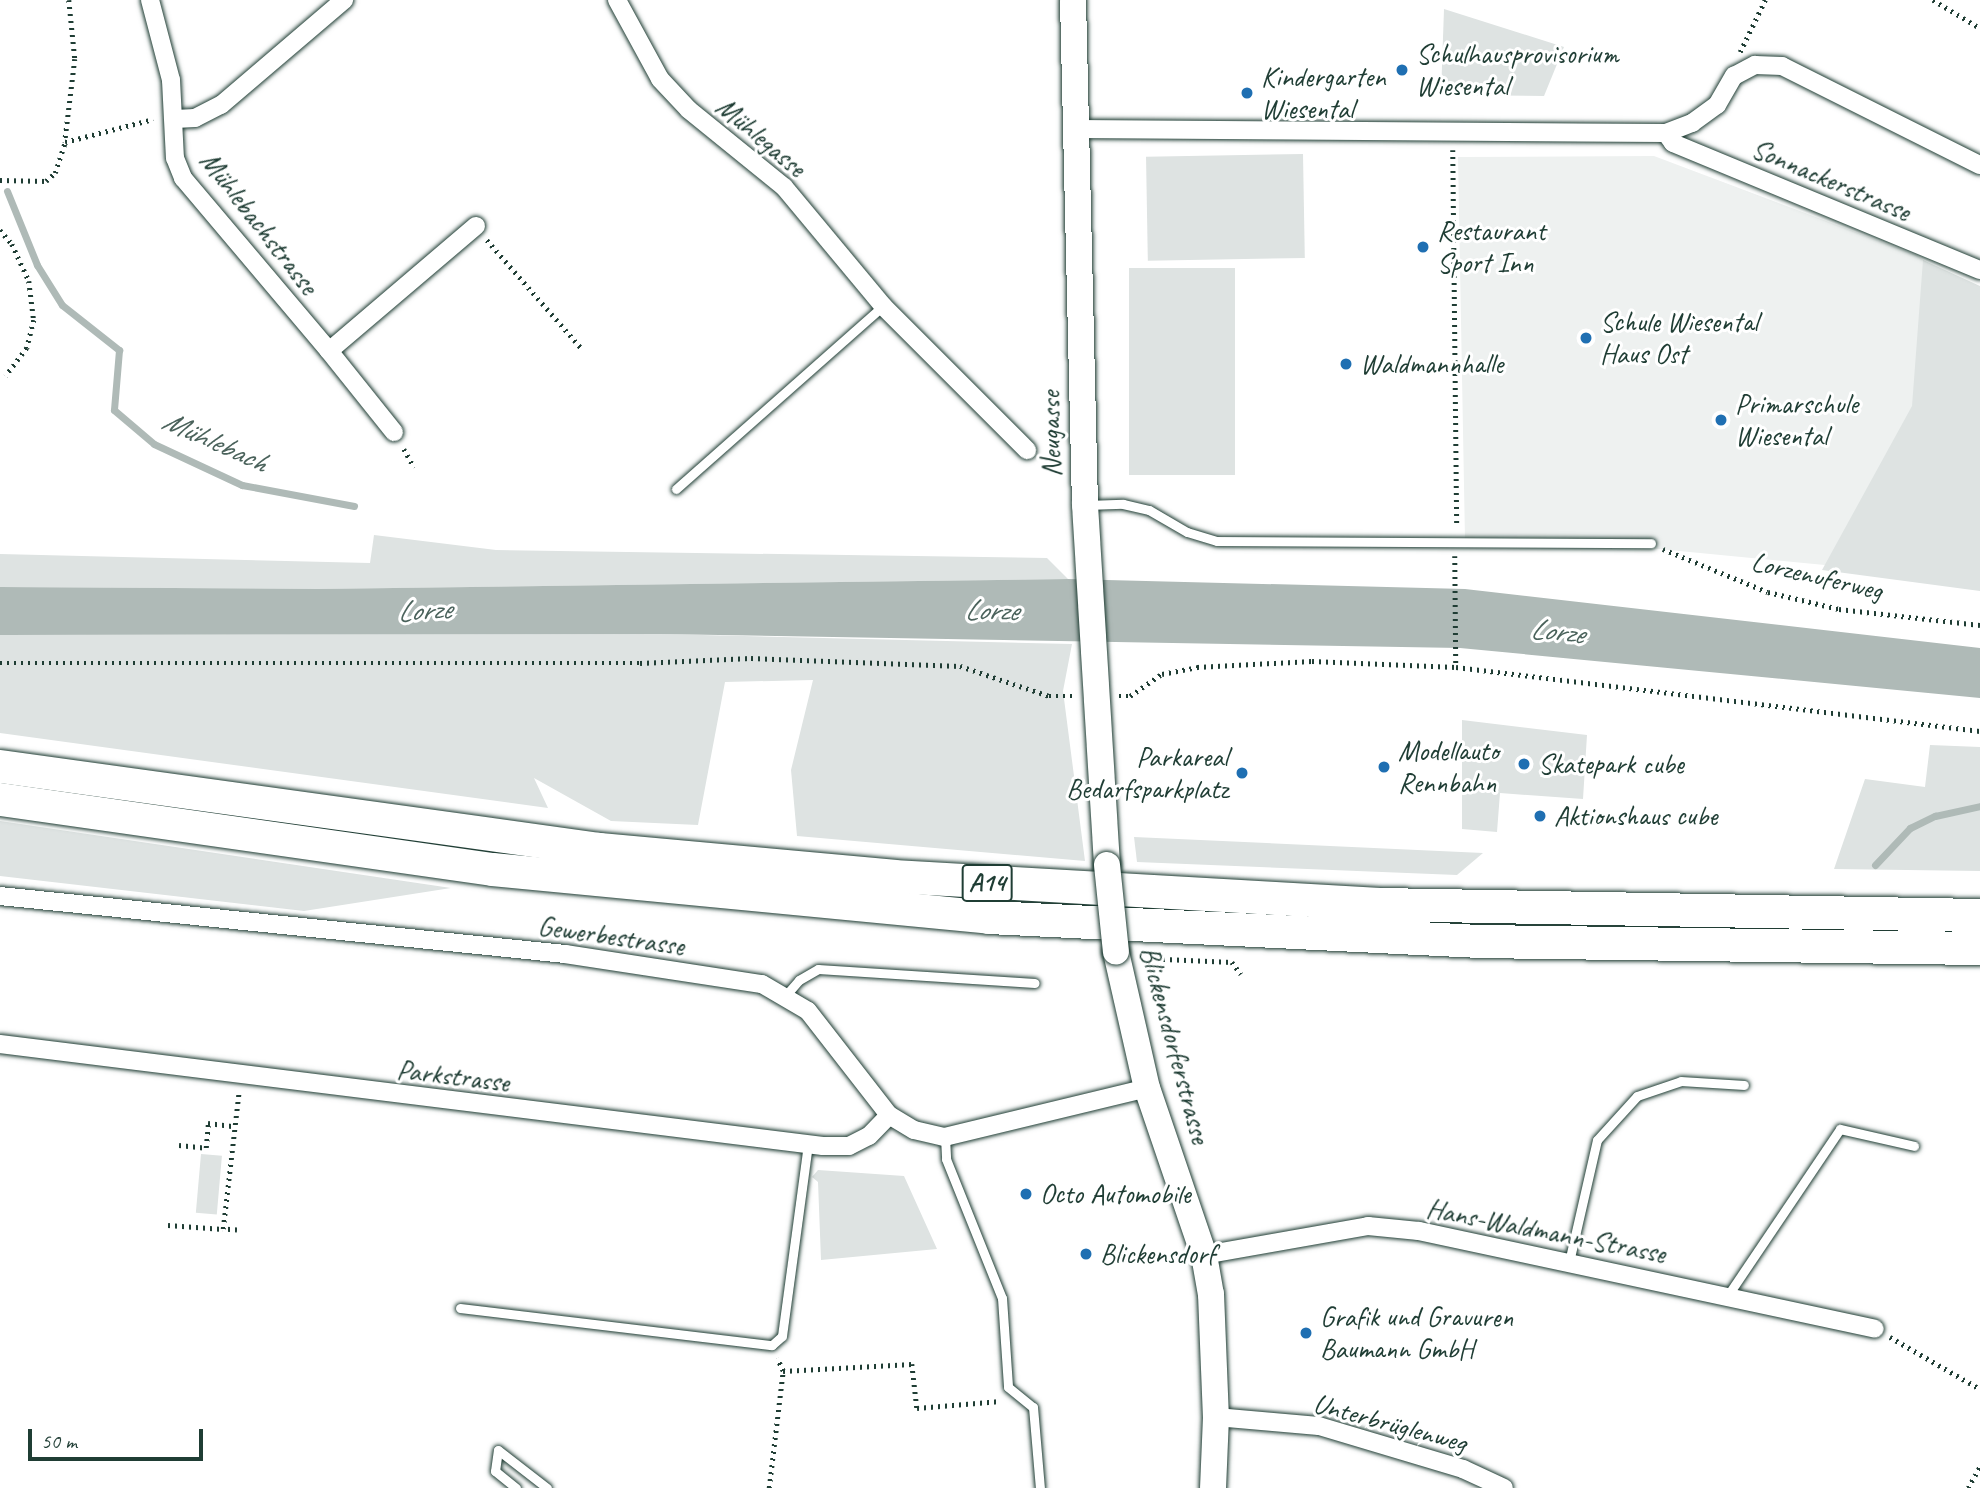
<!DOCTYPE html>
<meta charset="utf-8">
<style>
body{margin:0}
#map{position:relative;width:1980px;height:1488px;overflow:hidden;background:#fff;font-family:Caveat,sans-serif}
div>[style]{position:absolute}
.built>*{inset:0;background:#eef1f0}
.green>*{inset:0;background:#dee3e2;transform-origin:0 0}
.water>*{inset:0;background:#afbab7}
.stream>*{height:7px;margin:-3.5px;padding:0 3.5px;transform-origin:3.5px;border-radius:3.5px;background:#afbab7}
.path>*{height:4.5px;margin-top:-2.25px;transform-origin:0;background:repeating-linear-gradient(90deg,#1f3d34 0 2px,transparent 0 7px)}
.roads{filter:drop-shadow(0 0 2px #1f3d34) drop-shadow(0 0 2px #1f3d34)}
.lane>*{height:9px;margin:-4.5px;padding:0 4.5px;transform-origin:4.5px;border-radius:4.5px;background:#fff}
.street>*{height:18px;margin:-9px;padding:0 9px;transform-origin:9px;border-radius:9px;background:#fff}
.secondary>*{height:26px;margin:-13px;padding:0 13px;transform-origin:13px;border-radius:13px;background:#fff}
.highway>*{height:33px;margin:-16.5px;padding:0 16.5px;transform-origin:16.5px;border-radius:16.5px;background:#fff}
.bridges{filter:drop-shadow(0 0 2px #1f3d34) drop-shadow(0 0 2px #1f3d34)}
.secondary-bridge>*{height:26px;margin:-13px;padding:0 13px;transform-origin:13px;border-radius:13px;background:#fff}
.dots>*{width:19px;height:19px;translate:-50% -50%;box-sizing:border-box;border:4px solid #fff;border-radius:50%}
span{translate:-50% -50%;white-space:nowrap;text-align:center;line-height:1.15;-webkit-text-stroke:6px #fff;paint-order:stroke}
.shield-label span{padding:2px 5px;background:#fff;border:2px solid;border-radius:5px;-webkit-text-stroke-width:0}
.shield-label{font-size:26px;color:#1f3d34;font-weight:700}
.poi-label{font-size:28px;color:#1f3d34}
.left{translate:0 -50%;text-align:left}
.right{translate:-100% -50%;text-align:right}
.street-label{font-size:28px;color:#1f3d34}
.water-label{font-size:30px;color:#4a625b;font-style:italic}
.scale{position:absolute;left:28px;top:1429px;width:175px;height:32px;box-sizing:border-box;border:4px solid #1f3d34;border-top:0;padding-left:9px;font-size:21px;line-height:24px;white-space:nowrap;color:#1f3d34;-webkit-text-stroke:5px #fff;paint-order:stroke}
</style>
<div id="map">
<div class="built">
<i style="clip-path:polygon(1654px 156px,1916px 255px,1980px 299px,1980px 580px,1638px 547px,1465px 540px,1458px 157px)"></i>
</div>
<div class="green">
<i style="clip-path:polygon(1444px 9px,1564px 47px,1544px 96px,1441px 95px)"></i>
<i style="left:1303px;top:154px;width:104px;height:157px;rotate:89deg"></i>
<i style="clip-path:polygon(1923px 260px,1980px 286px,1980px 591px,1822px 570px,1912px 406px)"></i>
<i style="left:1129px;top:268px;width:106px;height:207px"></i>
<i style="clip-path:polygon(374px 535px,496px 550px,1047px 558px,1068px 579px,318px 589px,0 587px,0 554px,370px 563px)"></i>
<i style="clip-path:polygon(660px 634px,1072px 644px,1063px 691px,1085px 861px,797px 836px,791px 770px,813px 680px,725px 682px,698px 825px,611px 821px,534px 778px,548px 808px,0 733px,0 635px)"></i>
<i style="clip-path:polygon(1462px 720px,1587px 735px,1583px 799px,1500px 793px,1497px 832px,1462px 829px)"></i>
<i style="clip-path:polygon(1930px 745px,1980px 747px,1980px 871px,1834px 869px,1865px 779px,1925px 787px)"></i>
<i style="clip-path:polygon(0 821px,451px 888px,304px 911px,0 876px)"></i>
<i style="clip-path:polygon(1134px 837px,1483px 853px,1457px 875px,1137px 862px)"></i>
<i style="left:201px;top:1154px;width:21px;height:59px;rotate:5deg"></i>
<i style="clip-path:polygon(818px 1170px,904px 1176px,937px 1249px,821px 1260px,818px 1182px,812px 1177px)"></i>
</div>
<div class="water">
<i style="clip-path:polygon(1068px 579px,1465px 589px,1980px 648px,1980px 698px,1460px 648px,660px 634px,0 635px,0 587px,318px 589px)"></i>
</div>
<div class="stream">
<i style="left:7px;top:191px;width:80px;rotate:67.9deg"></i>
<i style="left:37px;top:265px;width:47px;rotate:58deg"></i>
<i style="left:62px;top:305px;width:73px;rotate:38.3deg"></i>
<i style="left:119px;top:350px;width:60px;rotate:94.8deg"></i>
<i style="left:114px;top:410px;width:52px;rotate:40.4deg"></i>
<i style="left:154px;top:444px;width:97px;rotate:25deg"></i>
<i style="left:242px;top:485px;width:114px;rotate:10.6deg"></i>
<i style="left:1875px;top:865px;width:51px;rotate:-46.6deg"></i>
<i style="left:1910px;top:828px;width:28px;rotate:-26deg"></i>
<i style="left:1935px;top:816px;width:46px;rotate:-12.5deg"></i>
</div>
<div class="path">
<i style="left:69px;top:0;width:59px;rotate:84.2deg"></i>
<i style="left:75px;top:59px;width:84px;rotate:96.9deg"></i>
<i style="left:65px;top:142px;width:91px;rotate:-14.6deg"></i>
<i style="left:1933px;top:0;width:55px;rotate:30.8deg"></i>
<i style="left:1740px;top:52px;width:58px;rotate:-64.3deg"></i>
<i style="left:1453px;top:150px;width:377px;rotate:89.4deg"></i>
<i style="left:0;top:180px;width:46px;rotate:1.2deg"></i>
<i style="left:46px;top:181px;width:12px;rotate:-42deg"></i>
<i style="left:55px;top:173px;width:33px;rotate:-72deg"></i>
<i style="left:0;top:230px;width:18px;rotate:49deg"></i>
<i style="left:12px;top:244px;width:41px;rotate:65.3deg"></i>
<i style="left:29px;top:281px;width:39px;rotate:83deg"></i>
<i style="left:34px;top:320px;width:29px;rotate:104deg"></i>
<i style="left:27px;top:348px;width:35px;rotate:127deg"></i>
<i style="left:487px;top:240px;width:146px;rotate:48.9deg"></i>
<i style="left:404px;top:449px;width:21px;rotate:61deg"></i>
<i style="left:1663px;top:549px;width:113px;rotate:22.3deg"></i>
<i style="left:1768px;top:592px;width:73px;rotate:13.5deg"></i>
<i style="left:1839px;top:609px;width:142px;rotate:6.5deg"></i>
<i style="left:1455px;top:556px;width:111px;rotate:89.5deg"></i>
<i style="left:0;top:663px;width:640px"></i>
<i style="left:640px;top:663px;width:111px;rotate:-2.6deg"></i>
<i style="left:751px;top:658px;width:209px;rotate:2.2deg"></i>
<i style="left:960px;top:666px;width:94px;rotate:18.6deg"></i>
<i style="left:1049px;top:696px;width:27px"></i>
<i style="left:1119px;top:696px;width:11px"></i>
<i style="left:1130px;top:696px;width:39px;rotate:-35deg"></i>
<i style="left:1162px;top:674px;width:36px;rotate:-11deg"></i>
<i style="left:1197px;top:667px;width:115px;rotate:-3deg"></i>
<i style="left:1312px;top:661px;width:144px;rotate:2.4deg"></i>
<i style="left:1456px;top:667px;width:528px;rotate:6.96deg"></i>
<i style="left:1142px;top:958px;width:90px;rotate:2.5deg"></i>
<i style="left:1232px;top:962px;width:15px;rotate:53deg"></i>
<i style="left:179px;top:1145px;width:27px;rotate:6deg"></i>
<i style="left:206px;top:1148px;width:25px;rotate:-85deg"></i>
<i style="left:208px;top:1123px;width:26px;rotate:7deg"></i>
<i style="left:168px;top:1225px;width:55px;rotate:4.2deg"></i>
<i style="left:237px;top:1230px;width:14px;rotate:-176deg"></i>
<i style="left:223px;top:1229px;width:139px;rotate:-83.4deg"></i>
<i style="left:1890px;top:1337px;width:104px;rotate:30deg"></i>
<i style="left:783px;top:1371px;width:129px;rotate:-3.1deg"></i>
<i style="left:912px;top:1364px;width:44px;rotate:83.5deg"></i>
<i style="left:917px;top:1408px;width:84px;rotate:-4.8deg"></i>
<i style="left:769px;top:1488px;width:118px;rotate:-83.2deg"></i>
<i style="left:783px;top:1371px;width:14px;rotate:-115deg"></i>
<i style="left:1968px;top:1488px;width:25px;rotate:-61deg"></i>
</div>
<div class="roads">
<div class="lane">
<i style="left:676px;top:489px;width:276px;rotate:-41.5deg"></i>
<i style="left:1086px;top:505px;width:37px;rotate:-2deg"></i>
<i style="left:1123px;top:504px;width:27px;rotate:13deg"></i>
<i style="left:1149px;top:510px;width:44px;rotate:30.1deg"></i>
<i style="left:1187px;top:532px;width:31px;rotate:17deg"></i>
<i style="left:1217px;top:541px;width:434px;rotate:0.3deg"></i>
<i style="left:786px;top:995px;width:20px;rotate:-49deg"></i>
<i style="left:799px;top:980px;width:22px;rotate:-30deg"></i>
<i style="left:818px;top:969px;width:217px;rotate:3.7deg"></i>
<i style="left:945px;top:1137px;width:22px;rotate:87deg"></i>
<i style="left:946px;top:1159px;width:150px;rotate:68.1deg"></i>
<i style="left:1002px;top:1298px;width:89px;rotate:86.1deg"></i>
<i style="left:1008px;top:1387px;width:32px;rotate:39deg"></i>
<i style="left:1033px;top:1407px;width:81px;rotate:85.1deg"></i>
<i style="left:1569px;top:1262px;width:125px;rotate:-77.1deg"></i>
<i style="left:1597px;top:1140px;width:59px;rotate:-47.7deg"></i>
<i style="left:1637px;top:1096px;width:46px;rotate:-18.8deg"></i>
<i style="left:1681px;top:1081px;width:63px;rotate:3.6deg"></i>
<i style="left:1728px;top:1295px;width:200px;rotate:-56deg"></i>
<i style="left:1840px;top:1129px;width:76px;rotate:12.9deg"></i>
<i style="left:460px;top:1308px;width:314px;rotate:6.8deg"></i>
<i style="left:772px;top:1345px;width:13px;rotate:-42deg"></i>
<i style="left:782px;top:1336px;width:194px;rotate:-82.3deg"></i>
<i style="left:516px;top:1488px;width:27px;rotate:-141deg"></i>
<i style="left:495px;top:1471px;width:21px;rotate:-82deg"></i>
<i style="left:498px;top:1450px;width:62px;rotate:37.8deg"></i>
</div>
<div class="street">
<i style="left:150px;top:0;width:83px;rotate:75.3deg"></i>
<i style="left:171px;top:80px;width:78px;rotate:87.1deg"></i>
<i style="left:175px;top:158px;width:22px;rotate:68deg"></i>
<i style="left:183px;top:178px;width:226px;rotate:49.8deg"></i>
<i style="left:329px;top:351px;width:193px;rotate:-40.4deg"></i>
<i style="left:617px;top:0;width:90px;rotate:61.4deg"></i>
<i style="left:660px;top:79px;width:42px;rotate:46.9deg"></i>
<i style="left:689px;top:110px;width:122px;rotate:39deg"></i>
<i style="left:784px;top:187px;width:155px;rotate:50.2deg"></i>
<i style="left:883px;top:306px;width:204px;rotate:45deg"></i>
<i style="left:175px;top:119px;width:20px;rotate:-3deg"></i>
<i style="left:195px;top:118px;width:29px;rotate:-27deg"></i>
<i style="left:221px;top:105px;width:162px;rotate:-40.5deg"></i>
<i style="left:1076px;top:129px;width:590px;rotate:0.39deg"></i>
<i style="left:1666px;top:133px;width:28px;rotate:-21deg"></i>
<i style="left:1692px;top:123px;width:31px;rotate:-36deg"></i>
<i style="left:1717px;top:105px;width:34px;rotate:-60deg"></i>
<i style="left:1734px;top:76px;width:24px;rotate:-28deg"></i>
<i style="left:1755px;top:65px;width:27px;rotate:2deg"></i>
<i style="left:1782px;top:66px;width:221px;rotate:26.6deg"></i>
<i style="left:1666px;top:133px;width:12px;rotate:55deg"></i>
<i style="left:1673px;top:143px;width:332px;rotate:22.5deg"></i>
<i style="left:329px;top:351px;width:104px;rotate:51.3deg"></i>
<i style="left:0;top:896px;width:568px;rotate:5.86deg"></i>
<i style="left:565px;top:954px;width:199px;rotate:8.7deg"></i>
<i style="left:762px;top:984px;width:53px;rotate:30.4deg"></i>
<i style="left:808px;top:1011px;width:132px;rotate:52.1deg"></i>
<i style="left:889px;top:1115px;width:29px;rotate:31deg"></i>
<i style="left:914px;top:1130px;width:32px;rotate:13deg"></i>
<i style="left:945px;top:1137px;width:208px;rotate:-13.6deg"></i>
<i style="left:0;top:1044px;width:829px;rotate:7.07deg"></i>
<i style="left:823px;top:1146px;width:26px"></i>
<i style="left:849px;top:1146px;width:22px;rotate:-27deg"></i>
<i style="left:869px;top:1136px;width:29px;rotate:-46deg"></i>
<i style="left:1204px;top:1255px;width:167px;rotate:-10deg"></i>
<i style="left:1368px;top:1226px;width:51px;rotate:5.6deg"></i>
<i style="left:1419px;top:1231px;width:466px;rotate:12.1deg"></i>
<i style="left:1216px;top:1417px;width:103px;rotate:5deg"></i>
<i style="left:1319px;top:1426px;width:150px;rotate:16.6deg"></i>
<i style="left:1463px;top:1469px;width:45px;rotate:24.9deg"></i>
</div>
<div class="secondary">
<i style="left:1073px;top:0;width:505px;rotate:88.64deg"></i>
<i style="left:1085px;top:505px;width:361px;rotate:86.5deg"></i>
<i style="left:1116px;top:952px;width:139px;rotate:77.2deg"></i>
<i style="left:1147px;top:1088px;width:176px;rotate:71.2deg"></i>
<i style="left:1204px;top:1255px;width:40px;rotate:80deg"></i>
<i style="left:1211px;top:1294px;width:123px;rotate:87.7deg"></i>
<i style="left:1216px;top:1417px;width:71px;rotate:92.4deg"></i>
</div>
<div class="highway">
<i style="left:0;top:766px;width:605px;rotate:7.89deg"></i>
<i style="left:599px;top:849px;width:295px;rotate:5.2deg"></i>
<i style="left:893px;top:876px;width:487px;rotate:3.3deg"></i>
<i style="left:1379px;top:904px;width:601px;rotate:1.05deg"></i>
<i style="left:0;top:799px;width:497px;rotate:8.1deg"></i>
<i style="left:492px;top:869px;width:499px;rotate:5.5deg"></i>
<i style="left:989px;top:917px;width:490px;rotate:2.8deg"></i>
<i style="left:1478px;top:941px;width:502px;rotate:0.8deg"></i>
</div>
</div>
<div class="bridges">
<div class="secondary-bridge">
<i style="left:1107px;top:865px;width:87px;rotate:84.1deg"></i>
</div>
</div>
<div class="dots">
<i style="left:1402px;top:70px;background:#1f6fb2"></i>
<i style="left:1247px;top:93px;background:#1f6fb2"></i>
<i style="left:1423px;top:247px;background:#1f6fb2"></i>
<i style="left:1586px;top:338px;background:#1f6fb2"></i>
<i style="left:1346px;top:364px;background:#1f6fb2"></i>
<i style="left:1721px;top:420px;background:#1f6fb2"></i>
<i style="left:1524px;top:764px;background:#1f6fb2"></i>
<i style="left:1384px;top:767px;background:#1f6fb2"></i>
<i style="left:1242px;top:773px;background:#1f6fb2"></i>
<i style="left:1540px;top:816px;background:#1f6fb2"></i>
<i style="left:1026px;top:1194px;background:#1f6fb2"></i>
<i style="left:1086px;top:1254px;background:#1f6fb2"></i>
<i style="left:1306px;top:1333px;background:#1f6fb2"></i>
</div>
<div class="shield-label">
<span style="left:987px;top:883px">A14</span>
</div>
<div class="poi-label">
<span class="left" style="left:1416px;top:70px">Schulhausprovisorium<br>Wiesental</span>
<span class="left" style="left:1261px;top:93px">Kindergarten<br>Wiesental</span>
<span class="left" style="left:1437px;top:247px">Restaurant<br>Sport Inn</span>
<span class="left" style="left:1600px;top:338px">Schule Wiesental<br>Haus Ost</span>
<span class="left" style="left:1360px;top:364px">Waldmannhalle</span>
<span class="left" style="left:1735px;top:420px">Primarschule<br>Wiesental</span>
<span class="left" style="left:1398px;top:767px">Modellauto<br>Rennbahn</span>
<span class="right" style="left:1228px;top:773px">Parkareal<br>Bedarfsparkplatz</span>
<span class="left" style="left:1538px;top:764px">Skatepark cube</span>
<span class="left" style="left:1554px;top:816px">Aktionshaus cube</span>
<span class="left" style="left:1040px;top:1194px">Octo Automobile</span>
<span class="left" style="left:1100px;top:1254px">Blickensdorf</span>
<span class="left" style="left:1320px;top:1333px">Grafik und Gravuren<br>Baumann GmbH</span>
</div>
<div class="street-label">
<span style="left:761px;top:137px;rotate:40deg">Mühlegasse</span>
<span style="left:1831px;top:180px;rotate:23deg">Sonnackerstrasse</span>
<span style="left:259px;top:223px;rotate:52deg">Mühlebachstrasse</span>
<span style="left:1051px;top:434px;rotate:-91deg">Neugasse</span>
<span style="left:1817px;top:576px;rotate:13deg">Lorzenuferweg</span>
<span style="left:611px;top:936px;rotate:8deg">Gewerbestrasse</span>
<span style="left:1175px;top:1045px;rotate:75deg">Blickensdorferstrasse</span>
<span style="left:453px;top:1076px;rotate:7deg">Parkstrasse</span>
<span style="left:1546px;top:1231px;rotate:11deg">Hans-Waldmann-Strasse</span>
<span style="left:1390px;top:1423px;rotate:15deg">Unterbrüglenweg</span>
</div>
<div class="water-label">
<span style="left:215px;top:441px;rotate:24deg">Mühlebach</span>
<span style="left:424px;top:610px;rotate:-3deg">Lorze</span>
<span style="left:991px;top:610px;rotate:1deg">Lorze</span>
<span style="left:1557px;top:631px;rotate:6deg">Lorze</span>
</div>
<div class="scale">50 m</div>
</div>
